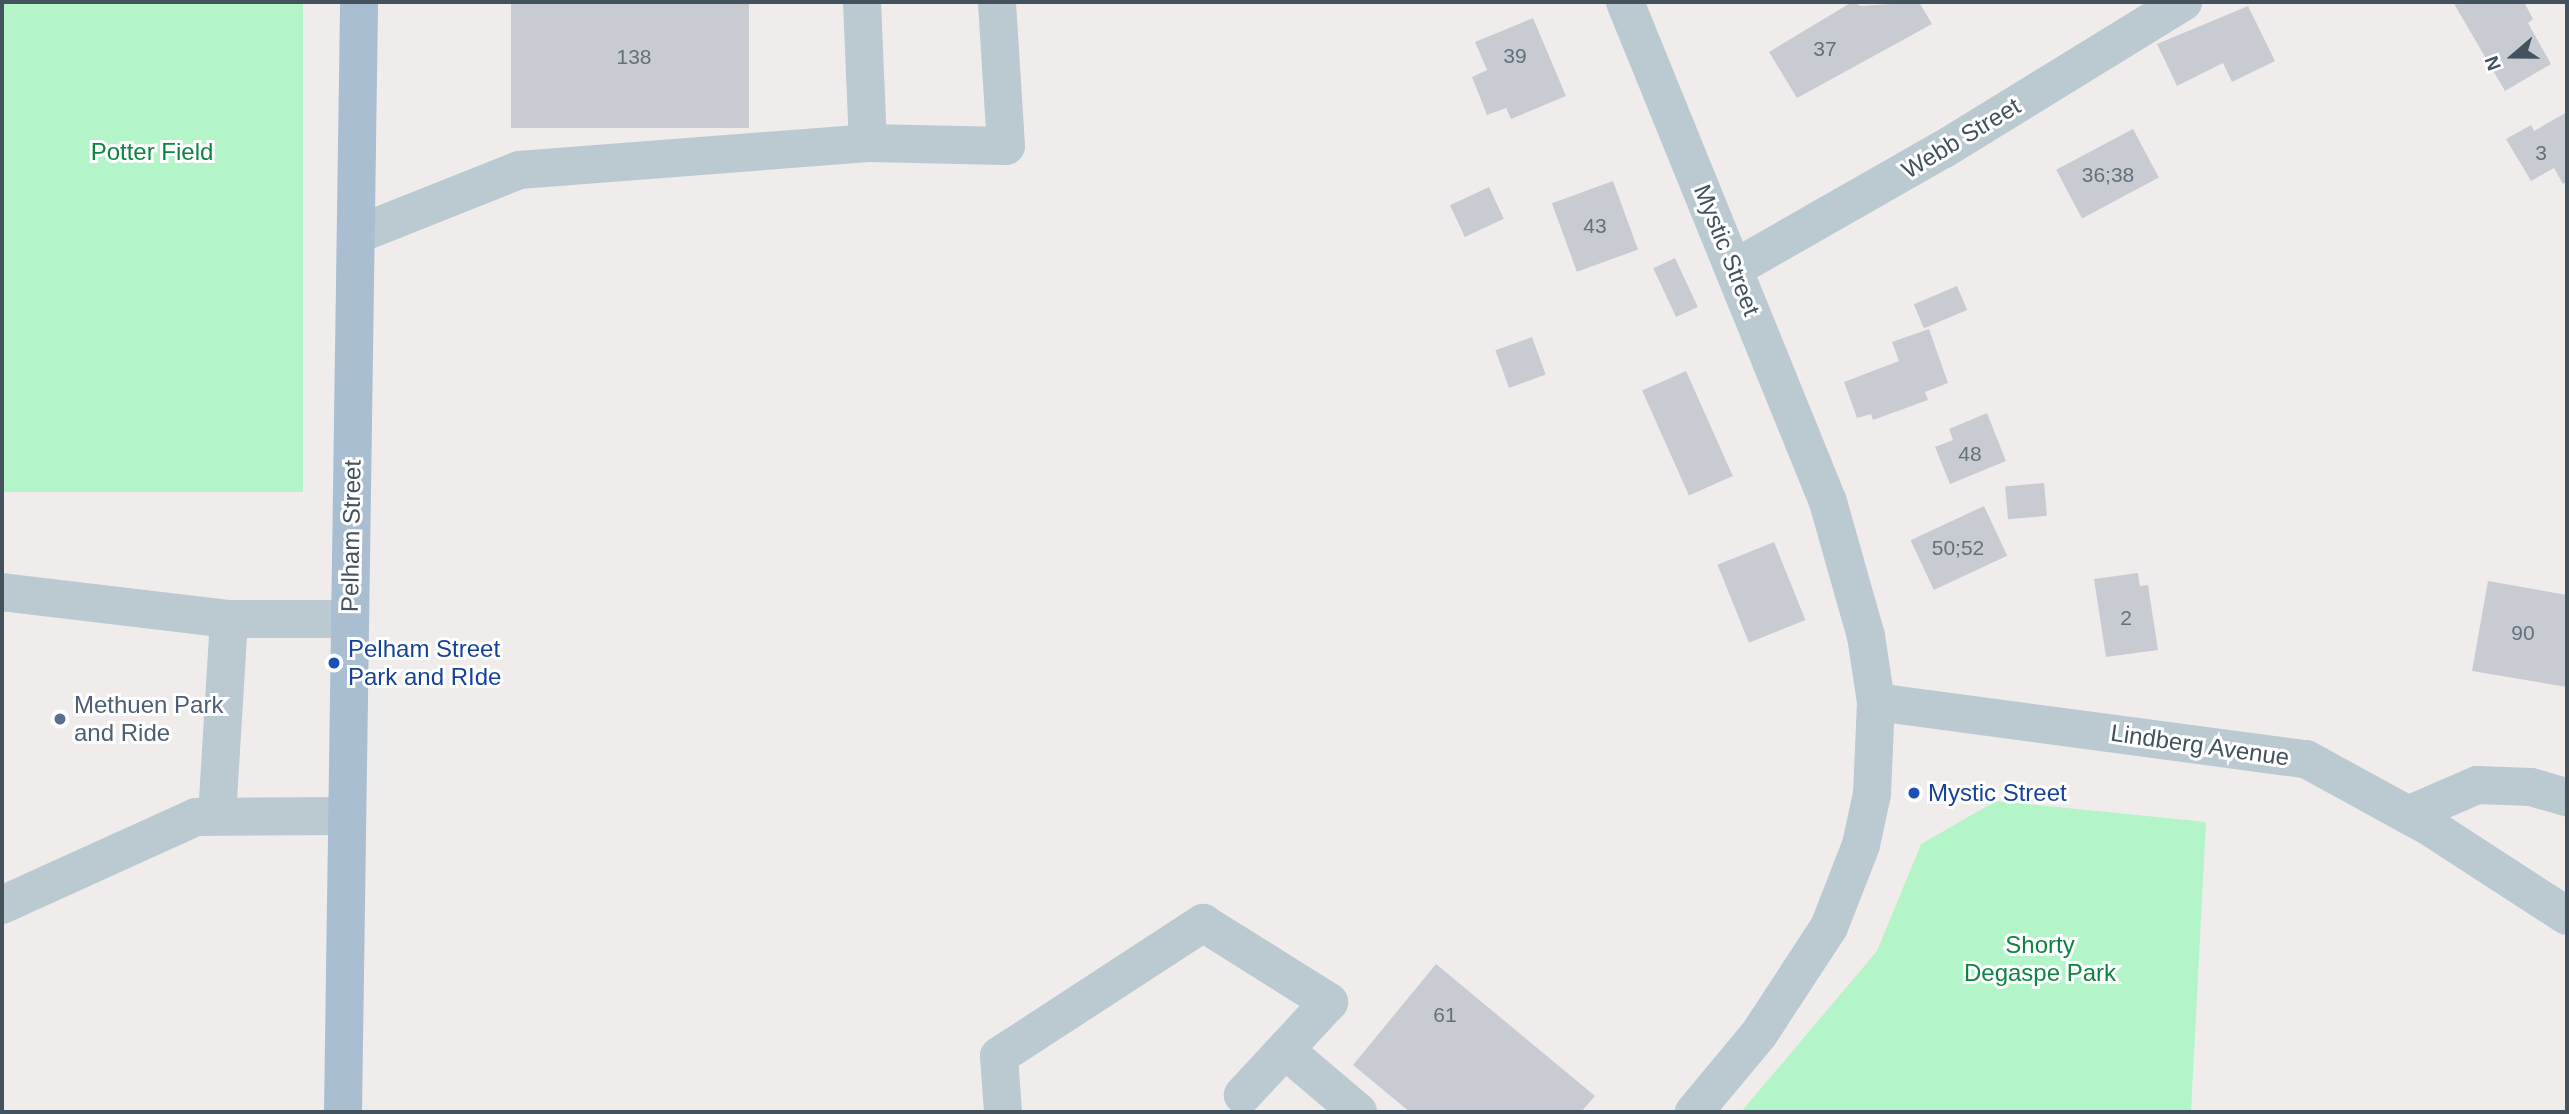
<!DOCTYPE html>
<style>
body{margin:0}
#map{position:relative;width:2569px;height:1114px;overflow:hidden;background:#f0ecec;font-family:Arial,sans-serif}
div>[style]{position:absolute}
.green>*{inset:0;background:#b4f4c9;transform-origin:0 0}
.building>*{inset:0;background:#c8ccd2;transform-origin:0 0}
.minor>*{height:38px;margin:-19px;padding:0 19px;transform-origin:19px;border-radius:19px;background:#bbc9d1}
.major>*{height:38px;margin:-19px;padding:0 19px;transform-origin:19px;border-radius:19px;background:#a9bed0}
.dots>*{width:19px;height:19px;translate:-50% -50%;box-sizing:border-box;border:4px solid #fff;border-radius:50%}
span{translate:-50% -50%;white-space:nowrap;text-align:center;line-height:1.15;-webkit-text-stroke:6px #fff;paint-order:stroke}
.number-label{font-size:21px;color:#64707a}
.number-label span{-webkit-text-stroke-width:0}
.street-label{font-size:24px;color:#43525c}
.park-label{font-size:24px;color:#0c8542}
.transit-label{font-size:24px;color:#164399}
.left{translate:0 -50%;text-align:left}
.service-label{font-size:24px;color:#4e5e75}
.frame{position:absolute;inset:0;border:4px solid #43525c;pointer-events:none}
.north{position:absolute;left:2478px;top:21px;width:70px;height:70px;-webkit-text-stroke:5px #fff;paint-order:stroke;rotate:250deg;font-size:19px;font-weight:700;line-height:28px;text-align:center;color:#43525c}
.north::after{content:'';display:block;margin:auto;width:24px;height:32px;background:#43525c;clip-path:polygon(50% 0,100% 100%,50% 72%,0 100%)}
</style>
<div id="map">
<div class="green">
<i style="left:2px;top:2px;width:301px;height:490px"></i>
<i style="clip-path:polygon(1996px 801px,2206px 822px,2191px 1112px,1741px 1112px,1877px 951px,1921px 844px)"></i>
</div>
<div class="building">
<i style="left:511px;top:2px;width:238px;height:126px"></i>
<i style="clip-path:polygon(1852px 2px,1861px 6px,1919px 2px,1932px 24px,1797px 98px,1769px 52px)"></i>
<i style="clip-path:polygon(2453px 2px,2524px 2px,2533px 19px,2528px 23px,2551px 64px,2505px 91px)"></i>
<i style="clip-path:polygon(2248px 6px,2275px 61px,2232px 82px,2223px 63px,2177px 86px,2157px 44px)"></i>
<i style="clip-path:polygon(1533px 18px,1566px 96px,1511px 119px,1506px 108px,1487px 115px,1472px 77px,1487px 70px,1475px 42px)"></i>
<i style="clip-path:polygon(2567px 112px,2567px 181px,2563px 184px,2554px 168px,2531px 181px,2506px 139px,2531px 125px,2534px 131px)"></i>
<i style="left:2133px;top:129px;width:55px;height:87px;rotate:62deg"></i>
<i style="left:1613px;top:181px;width:73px;height:65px;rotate:70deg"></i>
<i style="left:1489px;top:187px;width:35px;height:43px;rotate:65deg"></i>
<i style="left:1675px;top:258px;width:54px;height:24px;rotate:65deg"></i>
<i style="left:1957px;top:286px;width:26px;height:47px;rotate:67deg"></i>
<i style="clip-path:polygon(1929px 329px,1948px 383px,1925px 392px,1928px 400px,1873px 420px,1871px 414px,1857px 418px,1844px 382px,1899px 361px,1892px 342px)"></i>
<i style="left:1532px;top:337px;width:40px;height:39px;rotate:70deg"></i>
<i style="left:1686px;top:371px;width:115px;height:48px;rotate:66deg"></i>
<i style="clip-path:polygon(1987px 413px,2006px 461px,1950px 484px,1935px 447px,1953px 440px,1949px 429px)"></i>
<i style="left:2044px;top:483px;width:33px;height:39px;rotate:85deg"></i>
<i style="left:1984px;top:506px;width:55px;height:81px;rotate:65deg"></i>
<i style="left:1774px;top:542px;width:84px;height:61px;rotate:68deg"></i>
<i style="clip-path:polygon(2138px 573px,2140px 586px,2148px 585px,2158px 650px,2106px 657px,2094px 579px)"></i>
<i style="clip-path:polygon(2488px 581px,2567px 595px,2567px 687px,2472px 671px)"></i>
<i style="clip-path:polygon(1436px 964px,1595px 1096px,1581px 1112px,1410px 1112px,1353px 1065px)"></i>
</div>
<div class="minor">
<i style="left:862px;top:2px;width:141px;rotate:87.6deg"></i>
<i style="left:1625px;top:2px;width:540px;rotate:67.9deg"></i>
<i style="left:1828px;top:502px;width:139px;rotate:74.2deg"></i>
<i style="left:1866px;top:636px;width:67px;rotate:81.4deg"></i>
<i style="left:1876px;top:702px;width:92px;rotate:92.5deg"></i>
<i style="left:1872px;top:794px;width:52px;rotate:102.2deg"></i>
<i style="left:1861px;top:845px;width:88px;rotate:111.3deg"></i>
<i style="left:1829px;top:927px;width:128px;rotate:123.2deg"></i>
<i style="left:1759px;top:1034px;width:102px;rotate:129.8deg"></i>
<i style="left:356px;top:235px;width:175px;rotate:-21.7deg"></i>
<i style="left:519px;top:170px;width:350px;rotate:-4.4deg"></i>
<i style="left:868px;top:143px;width:138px;rotate:1.2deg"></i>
<i style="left:1006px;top:146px;width:144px;rotate:-93.6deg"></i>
<i style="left:1735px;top:268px;width:241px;rotate:-29.7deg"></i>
<i style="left:1944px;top:149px;width:281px;rotate:-31.6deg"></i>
<i style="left:2px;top:592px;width:229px;rotate:6.8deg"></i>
<i style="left:229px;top:619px;width:121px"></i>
<i style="left:1876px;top:702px;width:434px;rotate:7.6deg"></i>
<i style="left:2306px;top:759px;width:141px;rotate:28.7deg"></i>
<i style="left:2430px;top:827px;width:163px;rotate:33deg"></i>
<i style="left:2408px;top:815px;width:75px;rotate:-23.5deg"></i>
<i style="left:2477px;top:785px;width:54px;rotate:2.1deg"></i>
<i style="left:2531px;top:787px;width:37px;rotate:16deg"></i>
<i style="left:217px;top:816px;width:197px;rotate:-86.5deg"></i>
<i style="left:2px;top:905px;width:213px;rotate:-24.4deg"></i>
<i style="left:196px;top:817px;width:151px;rotate:-0.4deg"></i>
<i style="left:1285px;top:1050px;width:96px;rotate:40.3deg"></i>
<i style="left:1003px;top:1112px;width:56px;rotate:-94.1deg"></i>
<i style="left:999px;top:1056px;width:244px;rotate:-33.1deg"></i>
<i style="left:1203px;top:923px;width:149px;rotate:32.1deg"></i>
<i style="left:1329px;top:1002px;width:127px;rotate:132.8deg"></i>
</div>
<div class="major">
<i style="left:343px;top:1112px;width:1110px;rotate:-89.17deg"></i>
</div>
<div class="dots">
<i style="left:334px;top:663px;background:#1a4fb4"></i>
<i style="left:60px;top:719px;background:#5c6f8a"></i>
<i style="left:1914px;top:793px;background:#1a4fb4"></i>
</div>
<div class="number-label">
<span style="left:1825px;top:49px">37</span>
<span style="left:1515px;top:56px">39</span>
<span style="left:634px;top:57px">138</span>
<span style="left:2541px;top:153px">3</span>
<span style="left:2108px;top:175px">36;38</span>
<span style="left:1595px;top:226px">43</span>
<span style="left:1970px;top:454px">48</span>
<span style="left:1958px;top:548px">50;52</span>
<span style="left:2126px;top:618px">2</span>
<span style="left:2523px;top:633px">90</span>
<span style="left:1445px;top:1015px">61</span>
</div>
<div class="street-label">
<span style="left:1961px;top:138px;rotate:-31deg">Webb Street</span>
<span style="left:1727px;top:250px;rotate:68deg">Mystic Street</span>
<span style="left:351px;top:536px;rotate:-89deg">Pelham Street</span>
<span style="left:2200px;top:745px;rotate:8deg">Lindberg Avenue</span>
</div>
<div class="park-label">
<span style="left:152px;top:152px">Potter Field</span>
<span style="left:2040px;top:959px">Shorty<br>Degaspe Park</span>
</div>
<div class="transit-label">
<span class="left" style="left:348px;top:663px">Pelham Street<br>Park and RIde</span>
<span class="left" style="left:1928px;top:793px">Mystic Street</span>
</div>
<div class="service-label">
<span class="left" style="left:74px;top:719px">Methuen Park<br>and Ride</span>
</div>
<div class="frame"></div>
<div class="north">N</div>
</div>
